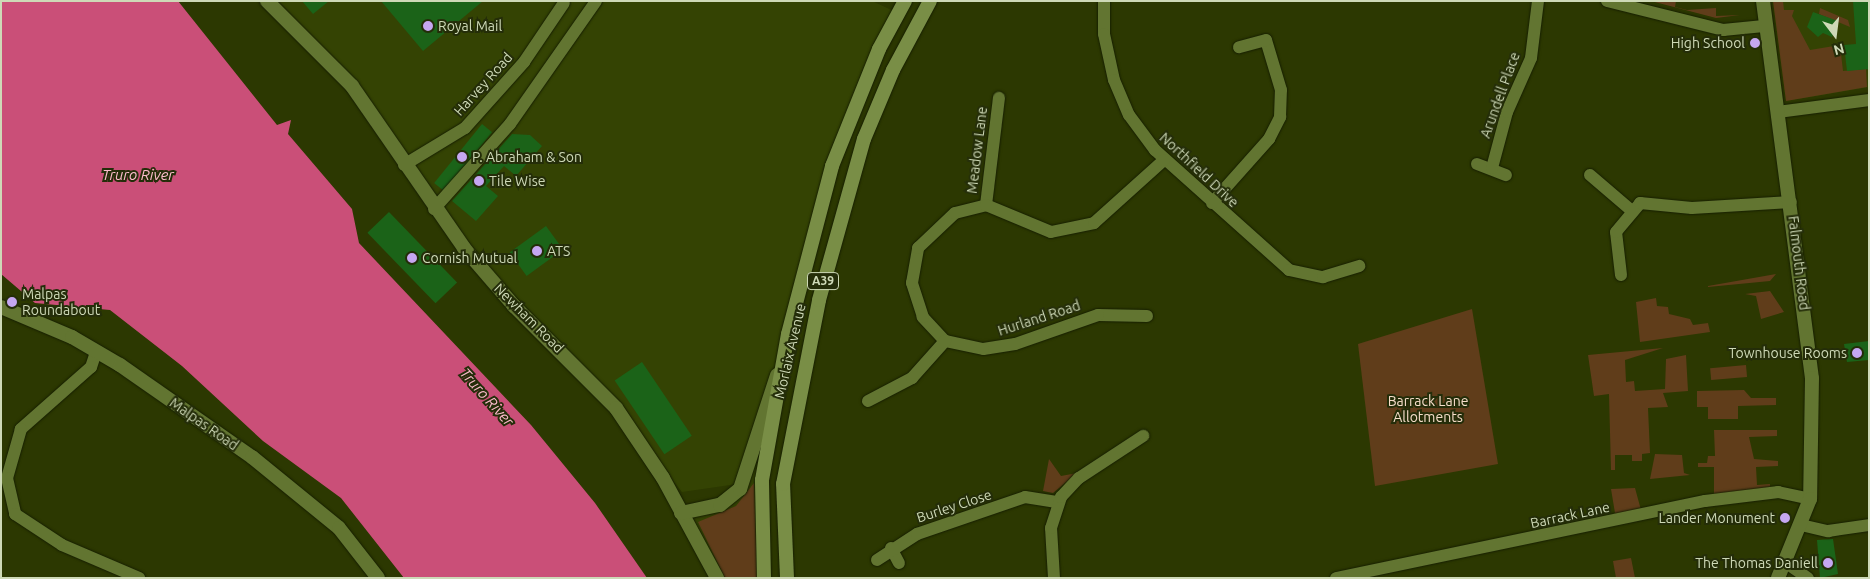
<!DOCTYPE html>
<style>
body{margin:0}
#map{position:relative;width:1870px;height:579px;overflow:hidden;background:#2c3801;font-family:Ubuntu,sans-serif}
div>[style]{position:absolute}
.built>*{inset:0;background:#344303}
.green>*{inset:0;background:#603d1a;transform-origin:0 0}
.water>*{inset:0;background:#ca4f78}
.building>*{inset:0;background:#1b6318;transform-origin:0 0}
.roads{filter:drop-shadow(0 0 1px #161e00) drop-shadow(0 0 1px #161e00)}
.minor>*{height:12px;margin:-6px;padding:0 6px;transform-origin:6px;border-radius:6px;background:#627531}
.tertiary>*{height:14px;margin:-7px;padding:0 7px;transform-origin:7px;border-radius:7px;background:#627531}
.trunk>*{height:14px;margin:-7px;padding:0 7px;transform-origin:7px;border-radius:7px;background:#798e46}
.dots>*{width:14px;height:14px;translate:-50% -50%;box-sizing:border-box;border:2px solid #242d09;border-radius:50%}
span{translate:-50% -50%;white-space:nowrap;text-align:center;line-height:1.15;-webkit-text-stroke:4px #242d09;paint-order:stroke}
.shield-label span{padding:1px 4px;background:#242d09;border:1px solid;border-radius:4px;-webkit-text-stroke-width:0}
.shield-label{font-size:12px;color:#ced9b7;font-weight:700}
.poi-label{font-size:14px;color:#ced9b7}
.left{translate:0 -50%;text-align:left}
.right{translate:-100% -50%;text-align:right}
.street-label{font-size:14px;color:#ced9b7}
.park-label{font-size:14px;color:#f6ddc9}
.water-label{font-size:15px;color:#fcbccc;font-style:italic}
.frame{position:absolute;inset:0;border:2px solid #ced9b7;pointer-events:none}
.north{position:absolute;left:1810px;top:10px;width:50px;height:50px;-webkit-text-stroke:4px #242d09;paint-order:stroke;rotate:165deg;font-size:14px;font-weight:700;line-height:20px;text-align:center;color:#ced9b7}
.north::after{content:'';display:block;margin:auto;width:18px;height:22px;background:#ced9b7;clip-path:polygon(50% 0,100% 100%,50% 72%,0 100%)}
</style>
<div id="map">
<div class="built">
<i style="clip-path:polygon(267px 1px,872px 1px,898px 13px,832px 166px,762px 480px,764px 578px,717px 578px,681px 513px,698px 510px,744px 483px,682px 492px,616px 408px,514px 306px,352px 86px)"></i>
<i style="clip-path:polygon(1773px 1px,1869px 1px,1869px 87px,1786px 101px)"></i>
</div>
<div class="green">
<i style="clip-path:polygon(1651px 1px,1676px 1px,1675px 7px,1687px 10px,1716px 8px,1716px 16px,1740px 15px,1716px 18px)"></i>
<i style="clip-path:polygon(1773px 1px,1783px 1px,1784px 10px,1794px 10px,1792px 16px,1810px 50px,1840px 45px,1843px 71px,1866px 69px,1867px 87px,1786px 101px)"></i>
<i style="clip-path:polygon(1820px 8px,1848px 20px,1850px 27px,1819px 14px)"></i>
<i style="clip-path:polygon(1776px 274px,1770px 281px,1708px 287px,1708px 286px)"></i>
<i style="clip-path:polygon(1770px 291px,1784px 312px,1761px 319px,1756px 296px,1745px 294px)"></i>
<i style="clip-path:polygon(1656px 298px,1657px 306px,1668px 307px,1669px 314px,1690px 319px,1693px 325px,1708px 323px,1710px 332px,1640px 342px,1636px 302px)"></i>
<i style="clip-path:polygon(1472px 309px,1498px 464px,1375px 486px,1358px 344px)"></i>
<i style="clip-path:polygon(1663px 348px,1625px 360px,1626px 382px,1634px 381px,1635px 391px,1665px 389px,1666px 359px,1686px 355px,1688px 391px,1663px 393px,1668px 407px,1648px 408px,1650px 453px,1642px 454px,1642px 461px,1632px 461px,1632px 455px,1615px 455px,1615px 470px,1611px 470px,1609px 394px,1594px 396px,1588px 355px)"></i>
<i style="left:1746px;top:365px;width:12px;height:36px;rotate:85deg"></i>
<i style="clip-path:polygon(1744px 390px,1751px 398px,1776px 398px,1776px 405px,1738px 406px,1738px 419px,1708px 419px,1708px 407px,1697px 407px,1697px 391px)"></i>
<i style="clip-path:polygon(1714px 430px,1777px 430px,1777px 436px,1749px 437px,1754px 459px,1778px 461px,1778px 466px,1756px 467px,1757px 485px,1770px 484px,1770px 489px,1714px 495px,1714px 467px,1698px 467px,1698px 463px,1707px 463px,1708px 456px,1715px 456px)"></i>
<i style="clip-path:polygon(1655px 454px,1682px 455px,1684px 473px,1690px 475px,1650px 479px)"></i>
<i style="clip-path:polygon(1049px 459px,1061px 476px,1077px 473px,1053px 493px,1043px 491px)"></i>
<i style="clip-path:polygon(754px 483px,757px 578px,725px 578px,698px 522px,736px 506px)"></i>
<i style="clip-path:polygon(1635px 488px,1641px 510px,1611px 515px,1615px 513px,1611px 489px)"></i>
<i style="clip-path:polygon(1631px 558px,1635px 578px,1616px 578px,1613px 561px)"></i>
</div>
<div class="water">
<i style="clip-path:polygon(1px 1px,178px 1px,277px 125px,291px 120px,288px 134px,352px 209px,359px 243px,531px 425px,595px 503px,647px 578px,404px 578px,341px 498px,263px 441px,182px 366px,110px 310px,35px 303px,1px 274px)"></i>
</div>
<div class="building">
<i style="clip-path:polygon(302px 1px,329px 1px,313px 14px)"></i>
<i style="clip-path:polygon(381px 1px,483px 1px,423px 51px)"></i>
<i style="clip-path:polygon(1853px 1px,1869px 1px,1869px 69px,1847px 71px,1844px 45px,1856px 44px)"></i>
<i style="clip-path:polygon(1813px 12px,1838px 21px,1832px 37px,1823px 33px,1818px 37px,1807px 27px)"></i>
<i style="left:482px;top:124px;width:13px;height:76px;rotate:39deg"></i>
<i style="clip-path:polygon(512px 134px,530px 135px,542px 146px,516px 176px,504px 166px,486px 186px,498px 196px,476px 221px,452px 201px)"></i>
<i style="left:389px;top:212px;width:98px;height:30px;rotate:46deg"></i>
<i style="left:546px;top:226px;width:29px;height:45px;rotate:54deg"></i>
<i style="clip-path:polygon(1869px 341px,1869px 360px,1847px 362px,1844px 344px)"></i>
<i style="left:642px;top:362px;width:89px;height:33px;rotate:56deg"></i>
<i style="clip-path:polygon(1833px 539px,1838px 574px,1820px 578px,1817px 540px)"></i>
</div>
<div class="roads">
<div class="minor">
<i style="left:1104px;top:1px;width:33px;rotate:90deg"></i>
<i style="left:1104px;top:34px;width:47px;rotate:77.7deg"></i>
<i style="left:1114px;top:80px;width:38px;rotate:67deg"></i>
<i style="left:1129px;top:115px;width:44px;rotate:53.4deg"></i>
<i style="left:1155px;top:150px;width:180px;rotate:41.8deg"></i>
<i style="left:1289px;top:270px;width:35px;rotate:12deg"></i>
<i style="left:1323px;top:277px;width:38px;rotate:-17deg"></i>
<i style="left:1607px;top:1px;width:120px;rotate:14deg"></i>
<i style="left:1723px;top:30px;width:41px;rotate:-5.6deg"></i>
<i style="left:1778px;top:112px;width:92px;rotate:-7.5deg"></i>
<i style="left:1477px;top:164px;width:31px;rotate:21deg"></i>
<i style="left:404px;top:165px;width:71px;rotate:-31.2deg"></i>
<i style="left:465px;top:128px;width:89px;rotate:-48.2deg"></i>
<i style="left:524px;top:62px;width:71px;rotate:-55.9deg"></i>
<i style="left:1492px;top:168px;width:58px;rotate:-75deg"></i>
<i style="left:1507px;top:112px;width:59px;rotate:-66deg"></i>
<i style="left:1531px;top:58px;width:57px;rotate:-83deg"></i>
<i style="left:1590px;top:175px;width:55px;rotate:40.6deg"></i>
<i style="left:1212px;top:203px;width:86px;rotate:-48.3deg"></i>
<i style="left:1269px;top:139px;width:25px;rotate:-63deg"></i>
<i style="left:1280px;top:117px;width:27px;rotate:-88deg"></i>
<i style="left:1281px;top:90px;width:52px;rotate:-106.7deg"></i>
<i style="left:1266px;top:40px;width:28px;rotate:165deg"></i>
<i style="left:986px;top:205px;width:108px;rotate:-83.1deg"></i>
<i style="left:434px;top:209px;width:114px;rotate:-48.2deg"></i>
<i style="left:510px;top:124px;width:150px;rotate:-55deg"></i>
<i style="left:1621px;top:275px;width:43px;rotate:-96.6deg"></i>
<i style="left:1616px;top:232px;width:38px;rotate:-50deg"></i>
<i style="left:1640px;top:203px;width:52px;rotate:5.5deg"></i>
<i style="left:1692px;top:208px;width:99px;rotate:-3.5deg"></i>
<i style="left:1147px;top:316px;width:49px;rotate:-178.8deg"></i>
<i style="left:1098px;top:315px;width:88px;rotate:160.7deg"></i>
<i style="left:1015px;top:344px;width:32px;rotate:171deg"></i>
<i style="left:983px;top:349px;width:39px;rotate:-168deg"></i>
<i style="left:945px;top:341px;width:33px;rotate:-133deg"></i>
<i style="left:923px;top:317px;width:36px;rotate:-108deg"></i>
<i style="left:912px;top:283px;width:36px;rotate:-80deg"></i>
<i style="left:918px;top:248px;width:51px;rotate:-43.4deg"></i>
<i style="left:955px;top:213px;width:32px;rotate:-14deg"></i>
<i style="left:986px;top:205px;width:70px;rotate:22.6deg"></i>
<i style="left:1051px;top:232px;width:44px;rotate:-11.8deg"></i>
<i style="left:1094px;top:223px;width:94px;rotate:-42deg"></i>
<i style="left:96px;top:352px;width:16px;rotate:108deg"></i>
<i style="left:91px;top:367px;width:94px;rotate:138.5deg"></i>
<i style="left:21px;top:429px;width:51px;rotate:105.9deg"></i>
<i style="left:7px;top:478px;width:37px;rotate:77deg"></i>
<i style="left:15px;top:514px;width:56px;rotate:33.4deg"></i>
<i style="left:62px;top:545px;width:84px;rotate:23.2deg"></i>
<i style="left:868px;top:401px;width:50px;rotate:-27.6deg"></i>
<i style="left:912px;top:378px;width:50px;rotate:-48.3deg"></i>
<i style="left:1801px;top:525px;width:28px;rotate:13deg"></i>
<i style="left:1828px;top:531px;width:41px;rotate:-8.3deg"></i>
<i style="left:891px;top:548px;width:17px;rotate:62deg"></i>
<i style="left:877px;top:560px;width:48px;rotate:-33deg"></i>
<i style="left:917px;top:534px;width:114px;rotate:-18.9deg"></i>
<i style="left:1025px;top:497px;width:32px;rotate:9deg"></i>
<i style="left:1785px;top:562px;width:28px;rotate:35deg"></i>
<i style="left:1054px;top:578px;width:50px;rotate:-93.4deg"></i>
<i style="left:1051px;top:528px;width:33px;rotate:-72deg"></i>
<i style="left:1061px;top:497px;width:26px;rotate:-47deg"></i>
<i style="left:1079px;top:478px;width:77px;rotate:-33.3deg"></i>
<i style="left:1336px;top:578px;width:377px;rotate:-11.8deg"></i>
<i style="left:1705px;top:501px;width:74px;rotate:-7deg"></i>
<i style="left:1778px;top:492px;width:33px;rotate:12deg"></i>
</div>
<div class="tertiary">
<i style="left:267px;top:1px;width:120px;rotate:45deg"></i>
<i style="left:352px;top:86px;width:197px;rotate:55.3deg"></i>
<i style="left:464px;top:248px;width:77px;rotate:49.2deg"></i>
<i style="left:514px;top:306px;width:144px;rotate:45deg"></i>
<i style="left:616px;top:408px;width:84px;rotate:56.1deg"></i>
<i style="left:663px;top:478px;width:114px;rotate:61.6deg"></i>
<i style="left:1763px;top:1px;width:380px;rotate:82.6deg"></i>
<i style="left:1812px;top:378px;width:121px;rotate:90.9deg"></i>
<i style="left:1810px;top:499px;width:85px;rotate:112.1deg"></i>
<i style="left:1px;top:307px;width:77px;rotate:22.9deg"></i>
<i style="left:72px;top:337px;width:56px;rotate:30.3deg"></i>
<i style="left:120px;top:365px;width:161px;rotate:34.9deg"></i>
<i style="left:252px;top:457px;width:112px;rotate:39.2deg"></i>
<i style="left:339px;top:528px;width:63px;rotate:52deg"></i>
<i style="left:681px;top:513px;width:40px;rotate:-12deg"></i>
<i style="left:720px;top:505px;width:26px;rotate:-39deg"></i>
<i style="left:740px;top:489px;width:120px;rotate:-72deg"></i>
</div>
<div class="trunk">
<i style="left:764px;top:578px;width:98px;rotate:-91.2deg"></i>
<i style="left:762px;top:480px;width:148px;rotate:-79.9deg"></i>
<i style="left:788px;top:334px;width:174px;rotate:-75.3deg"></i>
<i style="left:832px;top:166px;width:126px;rotate:-68.1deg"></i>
<i style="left:879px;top:49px;width:55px;rotate:-61.6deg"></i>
<i style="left:787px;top:578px;width:94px;rotate:-92.4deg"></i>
<i style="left:783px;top:484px;width:187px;rotate:-78.9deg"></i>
<i style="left:819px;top:300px;width:167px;rotate:-74.4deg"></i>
<i style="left:864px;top:139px;width:75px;rotate:-67.2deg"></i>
<i style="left:893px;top:70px;width:78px;rotate:-61.8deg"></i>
</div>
</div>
<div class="dots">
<i style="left:428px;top:26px;background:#c5a7f1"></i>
<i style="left:1755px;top:43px;background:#c5a7f1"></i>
<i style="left:462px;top:157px;background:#c5a7f1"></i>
<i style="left:479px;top:181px;background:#c5a7f1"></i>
<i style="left:537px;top:251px;background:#c5a7f1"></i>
<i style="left:412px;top:258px;background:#c5a7f1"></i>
<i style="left:12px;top:302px;background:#c5a7f1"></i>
<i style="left:1857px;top:353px;background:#c5a7f1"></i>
<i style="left:1785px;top:518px;background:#c5a7f1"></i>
<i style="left:1828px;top:563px;background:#c5a7f1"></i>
</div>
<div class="shield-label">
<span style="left:823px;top:281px">A39</span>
</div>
<div class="poi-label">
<span class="left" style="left:438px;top:26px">Royal Mail</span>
<span class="right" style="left:1745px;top:43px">High School</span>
<span class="left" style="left:472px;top:157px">P. Abraham &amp; Son</span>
<span class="left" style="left:489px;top:181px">Tile Wise</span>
<span class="left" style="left:547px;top:251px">ATS</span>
<span class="left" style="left:422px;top:258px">Cornish Mutual</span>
<span class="left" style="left:22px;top:302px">Malpas<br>Roundabout</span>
<span class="right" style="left:1847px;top:353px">Townhouse Rooms</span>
<span class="right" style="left:1775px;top:518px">Lander Monument</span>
<span class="right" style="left:1818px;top:563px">The Thomas Daniell</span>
</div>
<div class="street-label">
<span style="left:483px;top:84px;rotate:-48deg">Harvey Road</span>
<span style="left:1500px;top:95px;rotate:-70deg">Arundell Place</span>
<span style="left:977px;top:150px;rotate:-83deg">Meadow Lane</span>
<span style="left:1199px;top:170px;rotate:43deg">Northfield Drive</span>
<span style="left:1799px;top:263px;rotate:83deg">Falmouth Road</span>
<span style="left:529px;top:318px;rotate:45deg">Newham Road</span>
<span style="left:1039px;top:318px;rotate:-18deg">Hurland Road</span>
<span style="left:790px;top:351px;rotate:-77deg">Morlaix Avenue</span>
<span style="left:204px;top:424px;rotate:35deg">Malpas Road</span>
<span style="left:954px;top:506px;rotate:-18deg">Burley Close</span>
<span style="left:1570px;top:515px;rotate:-12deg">Barrack Lane</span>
</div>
<div class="park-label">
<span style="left:1428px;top:409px">Barrack Lane<br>Allotments</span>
</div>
<div class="water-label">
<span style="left:138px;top:175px">Truro River</span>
<span style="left:487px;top:397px;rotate:48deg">Truro River</span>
</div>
<div class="frame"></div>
<div class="north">N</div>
</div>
